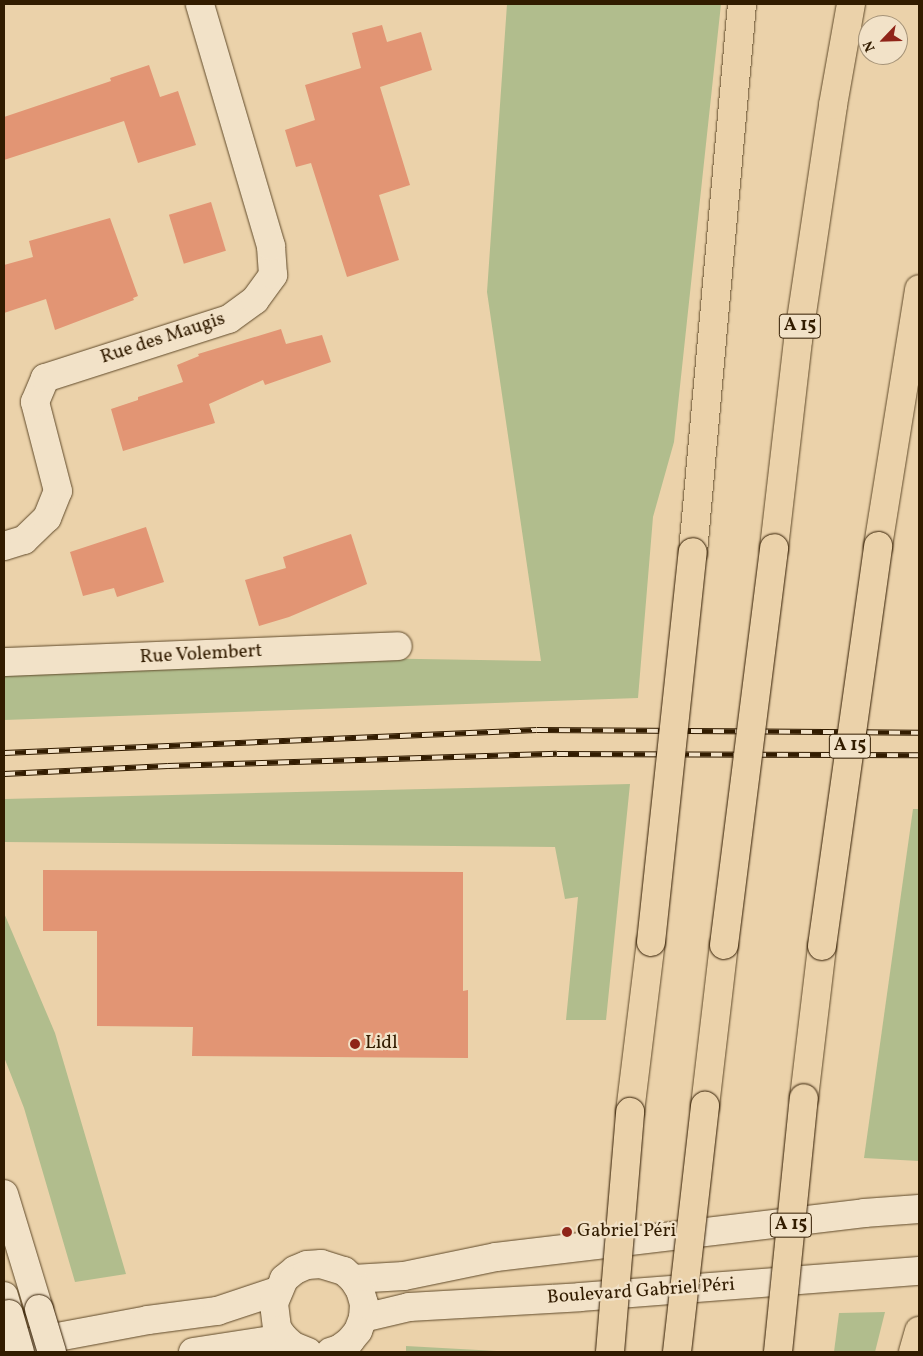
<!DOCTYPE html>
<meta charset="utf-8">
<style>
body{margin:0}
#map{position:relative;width:923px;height:1356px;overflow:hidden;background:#ebd2aa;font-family:Vollkorn,serif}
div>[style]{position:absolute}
.green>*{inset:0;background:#b1bd8d}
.building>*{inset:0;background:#e29574;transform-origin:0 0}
.roads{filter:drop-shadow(0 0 1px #604a2a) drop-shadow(0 0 1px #604a2a)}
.street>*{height:28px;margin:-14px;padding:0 14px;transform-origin:14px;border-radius:14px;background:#f2e2c8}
.secondary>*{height:28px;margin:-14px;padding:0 14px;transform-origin:14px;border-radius:14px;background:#f2e2c8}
.highway>*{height:28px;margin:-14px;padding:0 14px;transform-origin:14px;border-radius:14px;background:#ebd2aa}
.rail>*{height:5.5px;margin-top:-2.75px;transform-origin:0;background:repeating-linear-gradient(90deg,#f2e2c8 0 11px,#321c00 0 22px);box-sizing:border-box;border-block:1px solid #321c00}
.bridges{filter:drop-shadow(0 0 1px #321c00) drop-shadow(0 0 1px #321c00)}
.secondary-bridge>*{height:28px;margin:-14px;padding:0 14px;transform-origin:14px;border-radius:14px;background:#f2e2c8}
.highway-bridge>*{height:28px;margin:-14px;padding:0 14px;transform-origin:14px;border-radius:14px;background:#ebd2aa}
.dots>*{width:14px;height:14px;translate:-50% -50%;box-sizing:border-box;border:2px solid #f2e2c8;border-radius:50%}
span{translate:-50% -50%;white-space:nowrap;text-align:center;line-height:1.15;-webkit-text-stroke:4.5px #f2e2c8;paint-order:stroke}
.shield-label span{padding:1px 4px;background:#f2e2c8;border:1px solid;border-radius:4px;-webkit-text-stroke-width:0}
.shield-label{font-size:18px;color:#321c00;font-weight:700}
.street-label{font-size:19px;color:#321c00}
.poi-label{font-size:19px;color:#321c00}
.left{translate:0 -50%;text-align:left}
.frame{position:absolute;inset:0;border:5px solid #321c00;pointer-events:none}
.north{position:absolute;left:858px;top:15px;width:50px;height:50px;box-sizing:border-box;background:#f2e2c8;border:1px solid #a59378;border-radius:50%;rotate:246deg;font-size:14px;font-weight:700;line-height:20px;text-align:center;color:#321c00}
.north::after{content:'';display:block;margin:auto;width:18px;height:22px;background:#8f2418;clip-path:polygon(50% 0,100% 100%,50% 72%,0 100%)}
</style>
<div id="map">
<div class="green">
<i style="clip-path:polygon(507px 4px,721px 4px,674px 442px,653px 517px,638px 698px,4px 720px,4px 669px,244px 656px,541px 661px,487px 292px)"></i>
<i style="clip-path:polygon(630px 784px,606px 1020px,566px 1020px,578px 897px,565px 899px,555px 847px,4px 842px,4px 799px)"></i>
<i style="clip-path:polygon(913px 809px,919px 809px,919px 1161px,864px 1158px)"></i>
<i style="clip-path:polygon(4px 913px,55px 1033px,126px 1274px,75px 1282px,24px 1108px,4px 1057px)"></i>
<i style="clip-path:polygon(885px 1312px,875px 1352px,834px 1352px,839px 1313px)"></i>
<i style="clip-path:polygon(406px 1346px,514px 1352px,406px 1352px)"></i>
</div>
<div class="building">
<i style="clip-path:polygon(382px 25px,387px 42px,421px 32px,432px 70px,380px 87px,410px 185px,379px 195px,399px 260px,347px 277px,311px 163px,296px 167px,285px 130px,315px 120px,305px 85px,361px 68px,352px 33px)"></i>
<i style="clip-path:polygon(149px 65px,160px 97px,178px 91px,196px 145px,138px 163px,124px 121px,4px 160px,4px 117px,111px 81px,110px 78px)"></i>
<i style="left:211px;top:202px;width:51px;height:44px;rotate:73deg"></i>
<i style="clip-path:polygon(110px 218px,138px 296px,133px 298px,134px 300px,55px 330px,46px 299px,4px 313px,4px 265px,33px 257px,29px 241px)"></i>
<i style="clip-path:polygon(281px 329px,286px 344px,322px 335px,331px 362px,265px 385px,263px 380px,209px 404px,215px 423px,123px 451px,111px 409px,138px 400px,138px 397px,183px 382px,177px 365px,199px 356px,198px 354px)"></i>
<i style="clip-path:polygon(146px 527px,164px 582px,117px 597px,114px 588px,83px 596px,70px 552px)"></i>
<i style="clip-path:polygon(351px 534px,367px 584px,289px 617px,259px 626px,245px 580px,286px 568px,283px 557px)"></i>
<i style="clip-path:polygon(43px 870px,463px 872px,463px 991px,468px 990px,468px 1058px,192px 1056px,193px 1027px,97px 1026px,97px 931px,43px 931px)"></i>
</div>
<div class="roads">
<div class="street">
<i style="left:4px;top:546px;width:21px;rotate:-17deg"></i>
<i style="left:24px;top:540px;width:32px;rotate:-44deg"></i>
<i style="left:47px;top:518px;width:29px;rotate:-68deg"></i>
<i style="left:58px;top:491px;width:92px;rotate:-104.5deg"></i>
<i style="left:35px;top:402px;width:26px;rotate:-67deg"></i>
<i style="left:45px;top:378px;width:193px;rotate:-17.8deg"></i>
<i style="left:229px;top:319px;width:32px;rotate:-36deg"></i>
<i style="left:255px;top:300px;width:31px;rotate:-54deg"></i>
<i style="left:273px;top:275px;width:29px;rotate:-94deg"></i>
<i style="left:271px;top:246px;width:252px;rotate:-106.4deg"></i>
<i style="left:4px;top:662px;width:394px;rotate:-2.3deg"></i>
</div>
<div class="secondary">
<i style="left:4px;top:1194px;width:120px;rotate:73.1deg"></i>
<i style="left:353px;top:1279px;width:51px;rotate:-3.4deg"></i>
<i style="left:404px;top:1276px;width:94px;rotate:-11.7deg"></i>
<i style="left:496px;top:1257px;width:371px;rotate:-6.8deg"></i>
<i style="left:864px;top:1213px;width:55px;rotate:-4.2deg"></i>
<i style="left:4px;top:1296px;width:19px;rotate:74deg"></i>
<i style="left:363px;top:1318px;width:47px;rotate:-13.4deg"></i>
<i style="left:409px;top:1307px;width:171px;rotate:-3.3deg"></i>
<i style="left:580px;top:1297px;width:340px;rotate:-4.4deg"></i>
<i style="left:4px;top:1347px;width:147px;rotate:-10.6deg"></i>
<i style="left:148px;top:1320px;width:70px;rotate:-7.4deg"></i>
<i style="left:217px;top:1311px;width:63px;rotate:-18.4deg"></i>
<i style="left:193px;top:1352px;width:92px;rotate:-8.7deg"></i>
<i style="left:308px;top:1352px;width:16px;rotate:-158deg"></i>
<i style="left:293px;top:1346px;width:12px;rotate:-138deg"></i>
<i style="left:284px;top:1338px;width:12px;rotate:-125deg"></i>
<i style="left:277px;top:1328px;width:25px;rotate:-97deg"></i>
<i style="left:274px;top:1303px;width:26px;rotate:-67deg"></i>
<i style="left:284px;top:1279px;width:14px;rotate:-39deg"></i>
<i style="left:295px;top:1270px;width:13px;rotate:-23deg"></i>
<i style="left:307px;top:1265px;width:14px;rotate:-4deg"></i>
<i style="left:321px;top:1264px;width:24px;rotate:17deg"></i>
<i style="left:344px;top:1271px;width:12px;rotate:42deg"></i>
<i style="left:353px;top:1279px;width:13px;rotate:58deg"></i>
<i style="left:360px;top:1290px;width:15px;rotate:74deg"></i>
<i style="left:364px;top:1304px;width:14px;rotate:94deg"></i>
<i style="left:363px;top:1318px;width:14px;rotate:111deg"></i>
<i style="left:358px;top:1331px;width:13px;rotate:129deg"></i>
<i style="left:350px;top:1341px;width:14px;rotate:144deg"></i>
<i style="left:339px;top:1349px;width:9px;rotate:162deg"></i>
</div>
<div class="highway">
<i style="left:878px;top:546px;width:260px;rotate:-80.9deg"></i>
<i style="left:774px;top:548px;width:209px;rotate:-83.4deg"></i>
<i style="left:798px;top:340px;width:238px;rotate:-81.5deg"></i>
<i style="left:833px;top:105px;width:103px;rotate:-79.9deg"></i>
<i style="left:693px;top:552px;width:550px;rotate:-84.89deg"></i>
<i style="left:804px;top:1098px;width:153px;rotate:-83.2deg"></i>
<i style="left:705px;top:1106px;width:162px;rotate:-83.3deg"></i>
<i style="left:630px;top:1112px;width:171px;rotate:-83deg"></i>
<i style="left:913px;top:1352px;width:22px;rotate:-74deg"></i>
</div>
</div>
<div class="rail">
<i style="left:4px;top:753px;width:533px;rotate:-2.47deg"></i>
<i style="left:537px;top:730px;width:382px;rotate:0.4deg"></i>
<i style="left:4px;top:774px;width:164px;rotate:-2.8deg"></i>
<i style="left:168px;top:766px;width:389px;rotate:-1.8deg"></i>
<i style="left:557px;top:754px;width:362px;rotate:0.2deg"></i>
</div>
<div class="bridges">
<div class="secondary-bridge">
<i style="left:39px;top:1309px;width:45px;rotate:73.2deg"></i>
<i style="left:9px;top:1314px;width:40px;rotate:74deg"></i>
</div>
<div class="highway-bridge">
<i style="left:651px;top:942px;width:392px;rotate:-83.9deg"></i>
<i style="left:724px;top:945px;width:400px;rotate:-82.8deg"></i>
<i style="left:822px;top:946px;width:404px;rotate:-82deg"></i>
<i style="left:610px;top:1352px;width:241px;rotate:-85.2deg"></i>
<i style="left:677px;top:1352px;width:248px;rotate:-83.5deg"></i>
<i style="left:778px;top:1352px;width:255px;rotate:-84.2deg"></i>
</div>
</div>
<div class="dots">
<i style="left:355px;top:1044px;background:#8f2418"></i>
<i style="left:567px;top:1232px;background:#8f2418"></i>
</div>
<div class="shield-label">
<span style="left:800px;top:326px">A 15</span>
<span style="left:850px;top:746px">A 15</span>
<span style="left:791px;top:1225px">A 15</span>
</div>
<div class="street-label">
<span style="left:163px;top:339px;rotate:-18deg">Rue des Maugis</span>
<span style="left:201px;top:655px;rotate:-3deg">Rue Volembert</span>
<span style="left:641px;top:1292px;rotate:-4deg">Boulevard Gabriel Péri</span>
</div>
<div class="poi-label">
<span class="left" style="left:365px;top:1044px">Lidl</span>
<span class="left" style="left:577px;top:1232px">Gabriel Péri</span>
</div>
<div class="frame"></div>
<div class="north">N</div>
</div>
